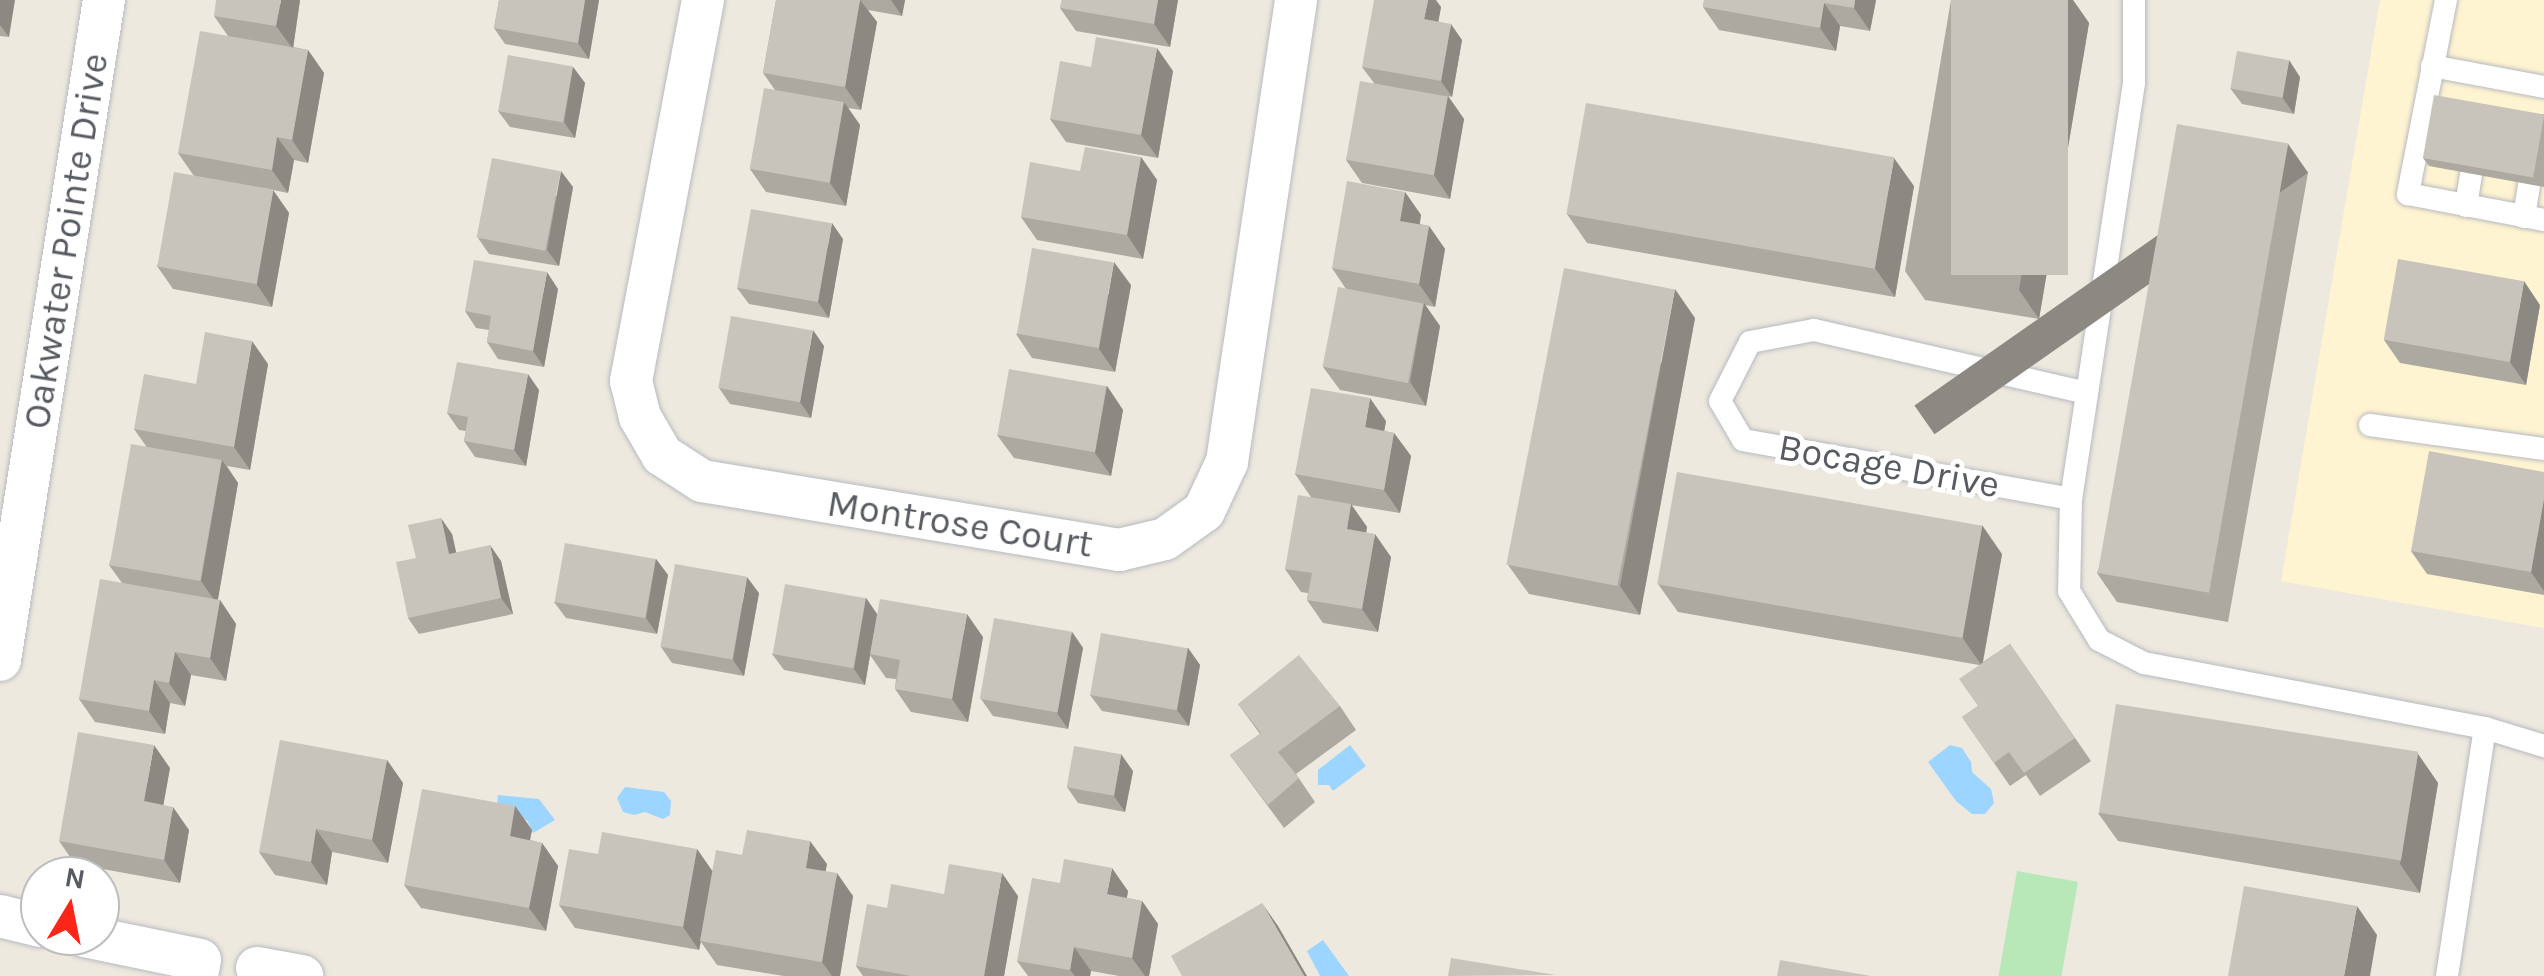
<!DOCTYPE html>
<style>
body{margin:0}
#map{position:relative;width:2544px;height:976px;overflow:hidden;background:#ede9de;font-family:Karla,sans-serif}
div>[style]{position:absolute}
.commercial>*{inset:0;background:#fff4d1}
.green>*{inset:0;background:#b8e8b7;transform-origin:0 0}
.water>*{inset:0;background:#9cd5ff}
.roads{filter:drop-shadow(0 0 2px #b7bac0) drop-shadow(0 0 2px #b7bac0)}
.service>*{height:22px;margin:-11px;padding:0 11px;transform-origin:11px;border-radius:11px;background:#fff}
.minor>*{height:42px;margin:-21px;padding:0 21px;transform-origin:21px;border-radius:21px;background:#fff}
.wall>*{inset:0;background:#aca9a1}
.shaded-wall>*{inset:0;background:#8c8983;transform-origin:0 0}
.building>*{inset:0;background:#c8c4bb;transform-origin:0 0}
span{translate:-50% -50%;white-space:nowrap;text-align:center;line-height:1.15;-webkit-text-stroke:10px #fff;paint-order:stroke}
.street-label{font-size:38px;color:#585c62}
.north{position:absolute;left:20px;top:856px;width:100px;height:100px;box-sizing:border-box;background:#fff;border:2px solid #bcbec0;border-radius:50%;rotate:10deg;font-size:28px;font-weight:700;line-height:40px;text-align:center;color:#585c62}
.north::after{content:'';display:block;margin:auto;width:35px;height:45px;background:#fa2617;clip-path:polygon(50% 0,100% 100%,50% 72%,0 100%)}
</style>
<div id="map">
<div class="commercial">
<i style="clip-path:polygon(2380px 0,2544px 0,2544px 628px,2281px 581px)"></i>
</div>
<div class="green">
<i style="left:2017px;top:871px;width:62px;height:107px;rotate:10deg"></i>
</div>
<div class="water">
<i style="clip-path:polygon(1350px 745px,1366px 766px,1333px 791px,1329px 785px,1318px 785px,1318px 770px)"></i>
<i style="clip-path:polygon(1950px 745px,1962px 748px,1971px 762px,1972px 772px,1991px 789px,1994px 803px,1985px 814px,1972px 814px,1956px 801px,1928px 762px)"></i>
<i style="clip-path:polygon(625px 787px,664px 792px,671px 801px,670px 815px,663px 819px,645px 812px,634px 815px,623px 812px,617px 798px)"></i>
<i style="clip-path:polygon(498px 795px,539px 799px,555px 820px,533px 833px,527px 820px,496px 814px)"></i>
<i style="clip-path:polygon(1323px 940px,1349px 976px,1320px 976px,1307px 951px)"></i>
</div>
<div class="roads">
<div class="service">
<i style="left:2134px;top:0;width:83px;rotate:90deg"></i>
<i style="left:2134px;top:83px;width:421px;rotate:98.6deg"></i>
<i style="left:2071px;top:499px;width:92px;rotate:91.2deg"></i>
<i style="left:2069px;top:591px;width:57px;rotate:58.5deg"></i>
<i style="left:2099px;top:640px;width:51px;rotate:27.1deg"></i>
<i style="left:2144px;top:663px;width:347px;rotate:10.8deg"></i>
<i style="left:2485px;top:728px;width:62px;rotate:17deg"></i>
<i style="left:2446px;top:0;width:198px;rotate:101.1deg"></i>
<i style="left:2408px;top:194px;width:138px;rotate:10.8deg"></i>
<i style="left:2432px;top:66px;width:114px;rotate:10.6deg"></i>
<i style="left:2466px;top:206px;width:32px;rotate:-81deg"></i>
<i style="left:2524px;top:217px;width:33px;rotate:-81deg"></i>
<i style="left:2370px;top:425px;width:176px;rotate:7.9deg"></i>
<i style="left:2071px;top:499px;width:333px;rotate:-169.8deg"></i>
<i style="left:1743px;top:440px;width:45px;rotate:-120.5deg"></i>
<i style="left:1720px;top:401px;width:66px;rotate:-63deg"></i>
<i style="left:1750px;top:342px;width:65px;rotate:-10.6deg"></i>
<i style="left:1814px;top:330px;width:280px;rotate:13deg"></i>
<i style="left:2447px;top:976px;width:251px;rotate:-81.3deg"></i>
</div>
<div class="minor">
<i style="left:703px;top:0;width:388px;rotate:100.7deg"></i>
<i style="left:631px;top:381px;width:37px;rotate:76deg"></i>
<i style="left:640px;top:417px;width:44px;rotate:59.9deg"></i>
<i style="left:662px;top:455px;width:48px;rotate:33deg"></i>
<i style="left:702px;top:481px;width:423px;rotate:9.4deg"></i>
<i style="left:1119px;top:550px;width:47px;rotate:-13.4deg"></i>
<i style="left:1165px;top:539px;width:48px;rotate:-35.7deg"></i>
<i style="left:1204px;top:511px;width:54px;rotate:-64.9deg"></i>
<i style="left:1227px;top:462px;width:467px;rotate:-81.5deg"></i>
<i style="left:0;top:660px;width:668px;rotate:-81.05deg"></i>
<i style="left:0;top:916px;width:41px;rotate:14deg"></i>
<i style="left:84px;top:936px;width:118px;rotate:11.7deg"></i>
<i style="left:200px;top:960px;width:16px;rotate:101deg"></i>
<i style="left:257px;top:968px;width:46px;rotate:10.1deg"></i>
</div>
</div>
<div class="wall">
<i style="clip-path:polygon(0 0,9px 37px,0 36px)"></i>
<i style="clip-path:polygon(300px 0,293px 47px,308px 50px,324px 73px,308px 163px,294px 160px,288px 193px,273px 190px,289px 213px,272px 307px,173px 289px,157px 266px,194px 176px,178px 153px,228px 36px,214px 16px)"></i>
<i style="clip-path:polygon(499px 0,599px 0,589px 59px,505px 44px,494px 28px)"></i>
<i style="clip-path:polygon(776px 0,905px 0,902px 16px,868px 10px,877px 22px,861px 110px,848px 108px,860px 125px,846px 206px,766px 192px,750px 169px,775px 90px,763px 73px)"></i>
<i style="clip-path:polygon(1062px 0,1178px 0,1170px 47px,1076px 31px,1060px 8px)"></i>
<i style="clip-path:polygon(1704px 0,1876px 0,1870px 31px,1840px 26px,1836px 51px,1719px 30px,1703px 7px)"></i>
<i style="clip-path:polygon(1951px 0,2073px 0,2089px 23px,2039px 319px,1925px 300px,1905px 271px)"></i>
<i style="clip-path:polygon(1441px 7px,1438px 21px,1462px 40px,1452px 97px,1448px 96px,1464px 119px,1450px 199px,1362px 183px,1346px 160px,1374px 83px,1362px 67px)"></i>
<i style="clip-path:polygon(573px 67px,585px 83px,575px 138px,510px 127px,498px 111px)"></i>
<i style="clip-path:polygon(1091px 67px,1173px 71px,1158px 158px,1066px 142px,1050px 119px)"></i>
<i style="clip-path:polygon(2300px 77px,2294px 114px,2242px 104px,2230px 88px)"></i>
<i style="clip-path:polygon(2544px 114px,2544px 187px,2429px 166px,2423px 158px)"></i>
<i style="clip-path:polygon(2288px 144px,2308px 173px,2228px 622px,2117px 602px,2097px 573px)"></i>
<i style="clip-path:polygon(1141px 157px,1157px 180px,1143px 259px,1037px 240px,1021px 217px,1080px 171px)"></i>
<i style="clip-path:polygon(1914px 186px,1895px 297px,1587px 243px,1567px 214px)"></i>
<i style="clip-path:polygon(573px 187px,559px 266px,489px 254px,478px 238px)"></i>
<i style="clip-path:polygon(1405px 192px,1421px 215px,1420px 224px,1429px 226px,1445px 249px,1435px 307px,1425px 305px,1440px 326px,1426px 406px,1340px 390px,1323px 367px,1346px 289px,1332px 268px)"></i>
<i style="clip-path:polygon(843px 239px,829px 318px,749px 304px,737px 288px)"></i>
<i style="clip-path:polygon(1131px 285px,1115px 372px,1032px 358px,1016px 334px)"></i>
<i style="clip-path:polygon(558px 289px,544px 367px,498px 359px,487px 342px,489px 330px,476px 328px,465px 311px)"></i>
<i style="clip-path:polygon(2540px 305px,2526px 385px,2400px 363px,2384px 340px)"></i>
<i style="clip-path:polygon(1695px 318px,1640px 615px,1529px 594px,1508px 565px)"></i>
<i style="clip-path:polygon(824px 346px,811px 418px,730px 404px,719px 388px)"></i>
<i style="clip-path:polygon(268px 364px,250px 470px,227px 466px,238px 483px,218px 600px,220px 600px,236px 624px,226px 681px,191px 675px,185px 706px,170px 703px,165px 734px,95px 722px,79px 699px,122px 583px,109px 565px,146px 446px,134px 429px,196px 384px)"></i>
<i style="clip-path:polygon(1107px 386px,1123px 410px,1111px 476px,1014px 458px,997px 435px)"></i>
<i style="clip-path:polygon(539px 390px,526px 466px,475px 457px,464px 441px,466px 431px,459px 430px,447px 413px)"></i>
<i style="clip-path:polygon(1386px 421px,1384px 431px,1394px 433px,1411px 456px,1400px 513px,1351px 505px,1367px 527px,1366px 533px,1391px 557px,1378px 632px,1323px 623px,1307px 600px,1308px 593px,1301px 592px,1285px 569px,1311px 497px,1295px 474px)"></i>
<i style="clip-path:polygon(2544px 472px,2544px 595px,2427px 574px,2411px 551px)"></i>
<i style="clip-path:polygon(452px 534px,456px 552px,501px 561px,513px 614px,419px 634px,408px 618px,416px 558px)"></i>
<i style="clip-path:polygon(2002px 554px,1983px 662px,2010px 644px,2091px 761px,2040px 796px,2026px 775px,2010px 786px,1962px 717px,1978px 706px,1979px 665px,1678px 612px,1658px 584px)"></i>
<i style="clip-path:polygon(656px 559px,668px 575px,657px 634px,566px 618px,554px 602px)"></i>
<i style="clip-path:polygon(759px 593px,744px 676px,672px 663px,661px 647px)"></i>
<i style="clip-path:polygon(866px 598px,877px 614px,983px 637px,968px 722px,911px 712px,895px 689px,896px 679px,886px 678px,870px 655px,865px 685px,784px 670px,772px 654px)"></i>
<i style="clip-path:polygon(1072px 632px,1083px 648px,1068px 729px,993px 716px,981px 699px)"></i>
<i style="clip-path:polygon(1188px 648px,1200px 665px,1189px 726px,1102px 711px,1090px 695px)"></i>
<i style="clip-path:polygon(1238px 704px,1340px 706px,1356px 730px,1296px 774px,1315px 802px,1284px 828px,1230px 755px,1260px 734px)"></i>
<i style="clip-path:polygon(2418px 754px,2438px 783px,2420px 893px,2118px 841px,2098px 813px)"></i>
<i style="clip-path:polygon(387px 760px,403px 783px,388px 863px,332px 852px,327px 885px,275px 875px,259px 852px)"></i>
<i style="clip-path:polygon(170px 768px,163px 805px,189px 830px,180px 883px,75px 864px,59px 841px)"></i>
<i style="clip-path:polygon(1133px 771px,1125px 812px,1078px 803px,1067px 787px)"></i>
<i style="clip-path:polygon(515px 806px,532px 830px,530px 840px,542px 843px,558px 866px,546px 931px,421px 908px,404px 885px)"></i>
<i style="clip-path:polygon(697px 849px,712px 871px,742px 855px,827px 864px,825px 871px,853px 896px,840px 976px,784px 976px,717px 965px,701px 942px,699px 950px,575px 928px,559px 905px,598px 854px)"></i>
<i style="clip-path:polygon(1060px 883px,1128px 891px,1127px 898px,1142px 901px,1158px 924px,1149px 976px,1119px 976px,1091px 971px,1090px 976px,1028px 976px,1017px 961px)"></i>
<i style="clip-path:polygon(944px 894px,1018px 896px,1004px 976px,863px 976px,856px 966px,887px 908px)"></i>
</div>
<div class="shaded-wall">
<i style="clip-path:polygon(0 0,15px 0,9px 37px,0 25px)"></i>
<i style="clip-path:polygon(281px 0,300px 0,293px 49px,276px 26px)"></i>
<i style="clip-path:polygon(585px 0,599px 0,589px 59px,578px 43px)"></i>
<i style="clip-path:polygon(860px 0,877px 22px,861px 110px,845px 87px)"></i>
<i style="clip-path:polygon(891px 0,905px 0,902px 16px)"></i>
<i style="clip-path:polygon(1158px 0,1178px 0,1170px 47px,1154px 24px)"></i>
<i style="clip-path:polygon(1428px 0,1436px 0,1441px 7px,1436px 35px,1424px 19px)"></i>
<i style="clip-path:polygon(1855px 0,1876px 0,1870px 31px,1854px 8px)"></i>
<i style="clip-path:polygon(2068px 0,2073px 0,2089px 23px,2039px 319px,2019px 290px)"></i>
<i style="clip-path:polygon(1824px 3px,1840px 26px,1836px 51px,1820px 28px)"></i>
<i style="clip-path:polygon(1451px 24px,1462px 40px,1452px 97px,1441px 81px)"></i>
<i style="clip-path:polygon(1157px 48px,1173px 71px,1158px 158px,1141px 135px)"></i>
<i style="clip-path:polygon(308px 50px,324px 73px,308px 163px,292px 140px)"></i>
<i style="clip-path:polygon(2289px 60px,2300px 77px,2294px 114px,2282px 97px)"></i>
<i style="clip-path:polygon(573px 67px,585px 83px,575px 138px,564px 122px)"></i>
<i style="clip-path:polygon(1448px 96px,1464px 119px,1450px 199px,1434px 175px)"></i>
<i style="clip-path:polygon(844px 102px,860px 125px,846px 206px,830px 183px)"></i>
<i style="clip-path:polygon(277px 137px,294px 160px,288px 193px,272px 170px)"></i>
<i style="left:2288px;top:144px;width:35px;height:456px;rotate:55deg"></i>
<i style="clip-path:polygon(1141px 157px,1157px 180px,1143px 259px,1127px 235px)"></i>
<i style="clip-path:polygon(1894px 158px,1914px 186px,1895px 297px,1875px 268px)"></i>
<i style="clip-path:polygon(561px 171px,573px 187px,559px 266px,547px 250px)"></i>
<i style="clip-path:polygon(273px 190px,289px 213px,272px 307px,256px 283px)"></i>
<i style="clip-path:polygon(1405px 192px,1421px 215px,1416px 244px,1400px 221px)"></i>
<i style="clip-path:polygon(832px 223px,843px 239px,829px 318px,818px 302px)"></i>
<i style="clip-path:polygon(1429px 226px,1445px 249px,1435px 307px,1419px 284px)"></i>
<i style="clip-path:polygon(1114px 262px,1131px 285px,1115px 372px,1099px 349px)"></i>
<i style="clip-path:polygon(547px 272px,558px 289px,544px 367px,533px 351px)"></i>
<i style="clip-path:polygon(2524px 281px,2540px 305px,2526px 385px,2510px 362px)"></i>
<i style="clip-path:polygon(1675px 289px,1695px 318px,1640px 615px,1620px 586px)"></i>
<i style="clip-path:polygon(1424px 303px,1440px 326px,1426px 406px,1410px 382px)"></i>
<i style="clip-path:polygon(813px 330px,824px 346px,811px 418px,800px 402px)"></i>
<i style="clip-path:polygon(252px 341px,268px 364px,250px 470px,234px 447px)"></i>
<i style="clip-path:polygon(528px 374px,539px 390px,526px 466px,514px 450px)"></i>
<i style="clip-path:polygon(1107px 386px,1123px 410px,1111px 476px,1095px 453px)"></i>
<i style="clip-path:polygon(1370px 398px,1386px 421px,1381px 450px,1365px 427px)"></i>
<i style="clip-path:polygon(1394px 433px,1411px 456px,1400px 513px,1384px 490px)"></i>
<i style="clip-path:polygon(222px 460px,238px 483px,217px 604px,201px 581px)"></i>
<i style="clip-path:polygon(2544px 499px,2544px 591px,2531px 572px)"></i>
<i style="clip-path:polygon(1351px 504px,1367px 527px,1363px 552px,1347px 529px)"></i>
<i style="clip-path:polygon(441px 518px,452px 534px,460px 570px,449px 554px)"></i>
<i style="clip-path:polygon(1982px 525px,2002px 554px,1982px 666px,1962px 637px)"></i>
<i style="clip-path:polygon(1375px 534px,1391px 557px,1378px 632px,1362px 609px)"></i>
<i style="clip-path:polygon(490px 545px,501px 561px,513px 614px,501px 598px)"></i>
<i style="clip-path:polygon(656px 559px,668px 575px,657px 634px,646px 618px)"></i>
<i style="clip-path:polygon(747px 577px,759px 593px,744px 676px,733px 660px)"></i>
<i style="clip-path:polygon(866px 598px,877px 614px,865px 685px,854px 669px)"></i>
<i style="clip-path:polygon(220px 600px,236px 624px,226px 681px,210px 658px)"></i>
<i style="clip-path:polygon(967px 614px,983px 637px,968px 722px,952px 699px)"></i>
<i style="clip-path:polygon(1072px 632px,1083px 648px,1068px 729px,1057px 713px)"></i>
<i style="clip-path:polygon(1188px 648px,1200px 665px,1189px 726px,1177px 710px)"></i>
<i style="clip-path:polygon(175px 652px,191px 675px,185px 706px,169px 683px)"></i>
<i style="clip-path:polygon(154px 680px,170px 703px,165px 734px,149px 711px)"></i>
<i style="clip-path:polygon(154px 745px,170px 768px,160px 824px,144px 801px)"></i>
<i style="clip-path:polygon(1121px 754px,1133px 771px,1125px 812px,1114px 796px)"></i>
<i style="clip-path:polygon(2418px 754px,2438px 783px,2420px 893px,2400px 864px)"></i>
<i style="clip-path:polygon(387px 760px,403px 783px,388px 863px,372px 840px)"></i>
<i style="clip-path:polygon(515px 806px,532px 830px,526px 859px,510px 836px)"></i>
<i style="clip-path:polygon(173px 807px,189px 830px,180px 883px,164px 860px)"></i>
<i style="clip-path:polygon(316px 829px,332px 852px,327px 885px,311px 862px)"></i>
<i style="clip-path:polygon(810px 841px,827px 864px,822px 891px,806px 868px)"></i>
<i style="clip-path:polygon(542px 843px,558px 866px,546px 931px,529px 908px)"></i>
<i style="clip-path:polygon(697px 849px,713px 872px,699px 950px,683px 927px)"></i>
<i style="clip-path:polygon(1112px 868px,1128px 891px,1123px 917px,1107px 894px)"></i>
<i style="clip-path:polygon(837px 873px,853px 896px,840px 976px,832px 976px,822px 962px)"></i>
<i style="clip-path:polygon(1002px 873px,1018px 896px,1004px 976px,984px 976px)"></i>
<i style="clip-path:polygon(1142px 901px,1158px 924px,1149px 976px,1145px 976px,1132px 958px)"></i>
<i style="clip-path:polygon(1262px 903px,1278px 926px,1307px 976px,1304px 976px)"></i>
<i style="clip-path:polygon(2357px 906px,2377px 935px,2370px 976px,2344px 976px)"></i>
<i style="clip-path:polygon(1074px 947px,1091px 971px,1090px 976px,1075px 976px,1070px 970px)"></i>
</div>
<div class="building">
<i style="clip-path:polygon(216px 0,281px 0,276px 26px,214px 16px)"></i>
<i style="clip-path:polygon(499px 0,585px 0,578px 43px,494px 28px)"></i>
<i style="clip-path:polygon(776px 0,860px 0,845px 87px,763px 73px)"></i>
<i style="clip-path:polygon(1062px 0,1158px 0,1154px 24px,1060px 8px)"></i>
<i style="clip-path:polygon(1374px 0,1428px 0,1424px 19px,1451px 24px,1441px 81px,1362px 67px)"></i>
<i style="clip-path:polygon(1704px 0,1855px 0,1854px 8px,1824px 3px,1820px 28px,1703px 7px)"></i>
<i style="left:1951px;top:0;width:117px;height:275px"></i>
<i style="clip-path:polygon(200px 31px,308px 50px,292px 140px,277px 137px,272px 170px,178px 153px)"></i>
<i style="clip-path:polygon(1096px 37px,1157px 48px,1141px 135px,1050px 119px,1060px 61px,1091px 67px)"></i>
<i style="left:2237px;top:51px;width:53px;height:38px;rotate:10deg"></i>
<i style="left:508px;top:55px;width:66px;height:57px;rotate:10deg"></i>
<i style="left:1360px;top:81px;width:89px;height:80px;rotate:10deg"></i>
<i style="left:764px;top:88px;width:81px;height:82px;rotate:10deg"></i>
<i style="left:2434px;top:95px;width:112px;height:64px;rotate:10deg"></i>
<i style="left:1586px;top:103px;width:313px;height:113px;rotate:10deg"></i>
<i style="left:2177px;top:124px;width:113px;height:456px;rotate:10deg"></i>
<i style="clip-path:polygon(1085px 147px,1141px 157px,1127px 235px,1021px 217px,1030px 162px,1080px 171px)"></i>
<i style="left:492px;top:158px;width:70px;height:81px;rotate:11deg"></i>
<i style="left:174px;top:172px;width:101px;height:96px;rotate:10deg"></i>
<i style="clip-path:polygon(1347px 181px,1405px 192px,1400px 221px,1429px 226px,1419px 284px,1332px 268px)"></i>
<i style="left:751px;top:209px;width:82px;height:80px;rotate:10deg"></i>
<i style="left:1032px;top:248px;width:83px;height:87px;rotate:10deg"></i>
<i style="left:2398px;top:259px;width:128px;height:82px;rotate:10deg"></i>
<i style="clip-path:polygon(474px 260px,547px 272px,533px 351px,487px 342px,491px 316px,465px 311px)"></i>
<i style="left:1564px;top:268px;width:113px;height:302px;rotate:11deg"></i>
<i style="left:1338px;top:287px;width:87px;height:81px;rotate:11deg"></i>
<i style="left:731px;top:316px;width:83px;height:73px;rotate:10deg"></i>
<i style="clip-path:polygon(205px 332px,252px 341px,234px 447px,134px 429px,144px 374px,196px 384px)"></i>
<i style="clip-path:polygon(457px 362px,528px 374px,514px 450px,464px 441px,468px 417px,447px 413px)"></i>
<i style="left:1009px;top:369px;width:99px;height:67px;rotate:10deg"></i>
<i style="clip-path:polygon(1311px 388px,1370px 398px,1365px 427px,1394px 433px,1384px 490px,1295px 474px)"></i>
<i style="left:131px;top:444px;width:92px;height:123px;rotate:10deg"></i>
<i style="clip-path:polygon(2429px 451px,2544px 472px,2544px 499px,2531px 572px,2411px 551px)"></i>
<i style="left:1677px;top:472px;width:310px;height:114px;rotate:10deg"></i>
<i style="clip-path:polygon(1298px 495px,1351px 504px,1347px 529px,1375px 534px,1362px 609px,1307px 600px,1312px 573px,1285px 569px)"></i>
<i style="clip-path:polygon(441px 518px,449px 554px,490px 545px,501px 598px,408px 618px,396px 562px,416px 558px,408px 525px)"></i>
<i style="left:565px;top:543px;width:92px;height:60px;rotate:10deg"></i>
<i style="left:675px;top:564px;width:73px;height:84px;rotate:10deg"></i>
<i style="clip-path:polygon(100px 579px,220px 600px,210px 658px,175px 652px,169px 683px,154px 680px,149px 711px,79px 699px)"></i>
<i style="left:785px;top:584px;width:82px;height:71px;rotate:10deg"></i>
<i style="clip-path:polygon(880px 599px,967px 614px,952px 699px,895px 689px,900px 660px,870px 654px)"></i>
<i style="left:994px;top:618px;width:79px;height:82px;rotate:10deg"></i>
<i style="left:1101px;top:633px;width:88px;height:63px;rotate:10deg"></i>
<i style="clip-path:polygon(2010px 644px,2075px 738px,2024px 773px,2009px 752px,1994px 763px,1962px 717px,1978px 706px,1959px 679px)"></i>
<i style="clip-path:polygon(1299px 655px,1340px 706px,1278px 752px,1299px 778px,1268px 805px,1230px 755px,1261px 733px,1238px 704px)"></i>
<i style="left:2116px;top:704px;width:306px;height:110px;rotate:9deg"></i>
<i style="clip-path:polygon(78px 732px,154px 745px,144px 801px,173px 807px,164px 860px,59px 841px)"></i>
<i style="clip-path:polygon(280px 740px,387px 760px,372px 840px,316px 829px,311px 862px,259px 852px)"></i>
<i style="left:1074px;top:746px;width:48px;height:42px;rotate:10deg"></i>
<i style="clip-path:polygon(422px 789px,515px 806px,510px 836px,542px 843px,529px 908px,404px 885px)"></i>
<i style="clip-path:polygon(747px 830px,810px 841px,806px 868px,837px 873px,822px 962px,700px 941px,716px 850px,742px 855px)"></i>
<i style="clip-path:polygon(602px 832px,697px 849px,683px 927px,559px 905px,569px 849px,598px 854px)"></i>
<i style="clip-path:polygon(1064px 859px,1112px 868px,1107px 894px,1142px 901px,1132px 958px,1074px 947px,1070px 970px,1017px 961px,1032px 878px,1060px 883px)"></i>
<i style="clip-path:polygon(949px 864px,1002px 873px,984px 976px,911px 976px,856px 966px,867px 904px,887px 908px,891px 884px,944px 894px)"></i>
<i style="clip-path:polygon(2244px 886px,2357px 906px,2344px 976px,2228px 976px)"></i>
<i style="clip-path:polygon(1262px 903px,1304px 976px,1182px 976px,1171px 956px)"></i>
<i style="clip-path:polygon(1451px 958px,1556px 975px,1448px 976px)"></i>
<i style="clip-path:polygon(1780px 960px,1871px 976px,1777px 976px)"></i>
</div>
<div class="street-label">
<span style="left:66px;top:241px;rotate:-81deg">Oakwater Pointe Drive</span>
<span style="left:1889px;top:466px;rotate:10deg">Bocage Drive</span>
<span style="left:960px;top:524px;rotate:9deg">Montrose Court</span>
</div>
<div class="north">N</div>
</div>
